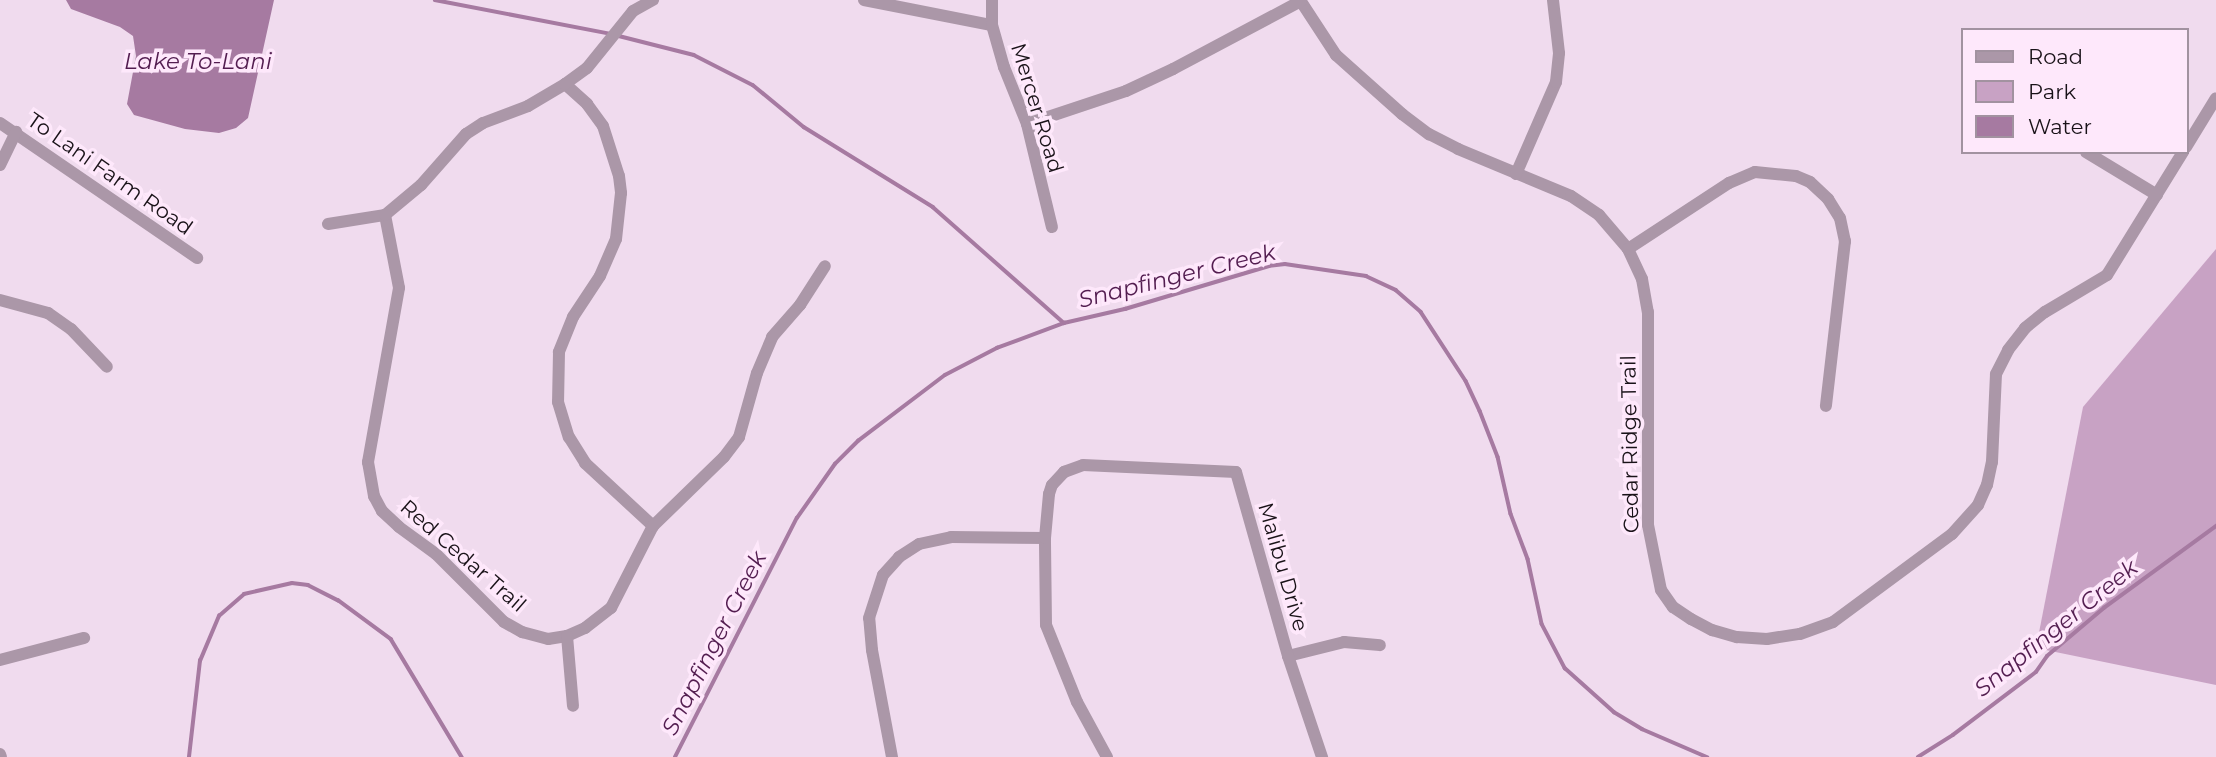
<!DOCTYPE html>
<style>
body{margin:0}
#map{position:relative;width:2216px;height:757px;overflow:hidden;background:#f0dbee;font-family:Montserrat,sans-serif}
div>[style]{position:absolute}
.green>*{inset:0;background:#c8a2c4}
.water>*{inset:0;background:#a67aa1}
.stream>*{height:3.5px;margin:-1.75px;padding:0 1.75px;transform-origin:1.75px;border-radius:1.75px;background:#a67aa1}
.minor>*{height:12px;margin:-6px;padding:0 6px;transform-origin:6px;border-radius:6px;background:#ab97a8}
span{translate:-50% -50%;white-space:nowrap;text-align:center;line-height:1.15;-webkit-text-stroke:7px #fee8fb;paint-order:stroke}
.street-label{font-size:21px;color:#191218}
.water-label{font-size:23px;color:#531d50;font-style:italic}
.legend{position:absolute;left:1961px;top:28px;width:228px;height:126px;box-sizing:border-box;background:#fee8fb;border:2px solid #a292a0;margin:0;padding:9px 12px;list-style:none;font-size:21px;color:#191218}
.legend li{display:flex;align-items:center;gap:14px;height:35px}
.legend b{width:35px;border:2px solid #a292a0}
</style>
<div id="map">
<div class="green">
<i style="clip-path:polygon(2216px 249px,2216px 685px,2036px 648px,2083px 407px)"></i>
</div>
<div class="water">
<i style="clip-path:polygon(66px 0,274px 0,248px 118px,236px 128px,219px 133px,185px 129px,134px 115px,127px 104px,136px 56px,133px 36px,120px 27px,71px 9px)"></i>
</div>
<div class="stream">
<i style="left:435px;top:0;width:180px;rotate:10.9deg"></i>
<i style="left:619px;top:36px;width:77px;rotate:14.2deg"></i>
<i style="left:694px;top:55px;width:66px;rotate:27deg"></i>
<i style="left:753px;top:85px;width:66px;rotate:39.5deg"></i>
<i style="left:804px;top:127px;width:152px;rotate:31.8deg"></i>
<i style="left:933px;top:207px;width:175px;rotate:41.5deg"></i>
<i style="left:189px;top:757px;width:97px;rotate:-83.5deg"></i>
<i style="left:200px;top:661px;width:49px;rotate:-67.1deg"></i>
<i style="left:219px;top:616px;width:33px;rotate:-41deg"></i>
<i style="left:244px;top:594px;width:49px;rotate:-12.9deg"></i>
<i style="left:292px;top:583px;width:16px;rotate:7deg"></i>
<i style="left:308px;top:585px;width:34px;rotate:27deg"></i>
<i style="left:338px;top:600px;width:66px;rotate:36.3deg"></i>
<i style="left:391px;top:639px;width:138px;rotate:59deg"></i>
<i style="left:675px;top:757px;width:268px;rotate:-63deg"></i>
<i style="left:797px;top:518px;width:66px;rotate:-54.9deg"></i>
<i style="left:835px;top:464px;width:33px;rotate:-45deg"></i>
<i style="left:858px;top:441px;width:109px;rotate:-37.2deg"></i>
<i style="left:945px;top:375px;width:59px;rotate:-27.4deg"></i>
<i style="left:997px;top:348px;width:72px;rotate:-20.5deg"></i>
<i style="left:1064px;top:323px;width:63px;rotate:-12.9deg"></i>
<i style="left:1125px;top:309px;width:150px;rotate:-16.6deg"></i>
<i style="left:1269px;top:266px;width:16px;rotate:-7deg"></i>
<i style="left:1285px;top:264px;width:82px;rotate:8.4deg"></i>
<i style="left:1366px;top:276px;width:33px;rotate:25deg"></i>
<i style="left:1396px;top:290px;width:33px;rotate:41deg"></i>
<i style="left:1421px;top:312px;width:82px;rotate:56.9deg"></i>
<i style="left:1466px;top:381px;width:33px;rotate:65deg"></i>
<i style="left:1480px;top:411px;width:49px;rotate:68.6deg"></i>
<i style="left:1498px;top:457px;width:58px;rotate:77.2deg"></i>
<i style="left:1511px;top:514px;width:48px;rotate:69.3deg"></i>
<i style="left:1528px;top:559px;width:66px;rotate:77.8deg"></i>
<i style="left:1542px;top:624px;width:50px;rotate:62.4deg"></i>
<i style="left:1565px;top:668px;width:66px;rotate:41.9deg"></i>
<i style="left:1614px;top:712px;width:33px;rotate:31deg"></i>
<i style="left:1642px;top:729px;width:71px;rotate:23.3deg"></i>
<i style="left:1918px;top:757px;width:41px;rotate:-32.2deg"></i>
<i style="left:1953px;top:735px;width:104px;rotate:-37.2deg"></i>
<i style="left:2036px;top:672px;width:19px;rotate:-55deg"></i>
<i style="left:2047px;top:656px;width:75px;rotate:-40.1deg"></i>
<i style="left:2104px;top:608px;width:139px;rotate:-36.2deg"></i>
</div>
<div class="minor">
<i style="left:864px;top:0;width:130px;rotate:11.1deg"></i>
<i style="left:992px;top:0;width:25px;rotate:90deg"></i>
<i style="left:992px;top:25px;width:44px;rotate:74.1deg"></i>
<i style="left:1004px;top:67px;width:61px;rotate:68deg"></i>
<i style="left:1027px;top:124px;width:106px;rotate:76.4deg"></i>
<i style="left:1300px;top:0;width:66px;rotate:56.8deg"></i>
<i style="left:1336px;top:55px;width:89px;rotate:41.8deg"></i>
<i style="left:1402px;top:114px;width:34px;rotate:37deg"></i>
<i style="left:1429px;top:134px;width:33px;rotate:27deg"></i>
<i style="left:1458px;top:149px;width:122px;rotate:22.6deg"></i>
<i style="left:1571px;top:196px;width:34px;rotate:34deg"></i>
<i style="left:1599px;top:215px;width:45px;rotate:49.5deg"></i>
<i style="left:1628px;top:249px;width:33px;rotate:65deg"></i>
<i style="left:1642px;top:279px;width:34px;rotate:80deg"></i>
<i style="left:1648px;top:312px;width:213px;rotate:90deg"></i>
<i style="left:1648px;top:525px;width:66px;rotate:78.7deg"></i>
<i style="left:1661px;top:590px;width:21px;rotate:55deg"></i>
<i style="left:1673px;top:607px;width:22px;rotate:34deg"></i>
<i style="left:1691px;top:619px;width:24px;rotate:28deg"></i>
<i style="left:1712px;top:630px;width:26px;rotate:16deg"></i>
<i style="left:1737px;top:637px;width:30px;rotate:4deg"></i>
<i style="left:1767px;top:639px;width:33px;rotate:-9deg"></i>
<i style="left:1800px;top:634px;width:35px;rotate:-20deg"></i>
<i style="left:1833px;top:622px;width:148px;rotate:-36.5deg"></i>
<i style="left:1952px;top:534px;width:39px;rotate:-48deg"></i>
<i style="left:1978px;top:505px;width:22px;rotate:-66deg"></i>
<i style="left:1987px;top:485px;width:24px;rotate:-78deg"></i>
<i style="left:1992px;top:462px;width:88px;rotate:-87.4deg"></i>
<i style="left:1996px;top:374px;width:27px;rotate:-63deg"></i>
<i style="left:2008px;top:350px;width:28px;rotate:-52deg"></i>
<i style="left:2025px;top:328px;width:26px;rotate:-39deg"></i>
<i style="left:2045px;top:312px;width:72px;rotate:-30.8deg"></i>
<i style="left:2107px;top:275px;width:145px;rotate:-58.3deg"></i>
<i style="left:565px;top:84px;width:30px;rotate:42deg"></i>
<i style="left:587px;top:104px;width:27px;rotate:54deg"></i>
<i style="left:603px;top:126px;width:52px;rotate:72.3deg"></i>
<i style="left:619px;top:176px;width:17px;rotate:83deg"></i>
<i style="left:621px;top:193px;width:46px;rotate:96.2deg"></i>
<i style="left:616px;top:239px;width:40px;rotate:113.4deg"></i>
<i style="left:600px;top:276px;width:49px;rotate:123.4deg"></i>
<i style="left:573px;top:317px;width:38px;rotate:112deg"></i>
<i style="left:559px;top:352px;width:50px;rotate:91.1deg"></i>
<i style="left:558px;top:402px;width:37px;rotate:73deg"></i>
<i style="left:569px;top:437px;width:31px;rotate:58deg"></i>
<i style="left:585px;top:463px;width:93px;rotate:42.8deg"></i>
<i style="left:0;top:123px;width:239px;rotate:34.4deg"></i>
<i style="left:1027px;top:124px;width:104px;rotate:-18.4deg"></i>
<i style="left:1126px;top:91px;width:52px;rotate:-25.1deg"></i>
<i style="left:1173px;top:69px;width:145px;rotate:-28deg"></i>
<i style="left:2186px;top:147px;width:57px;rotate:-58.5deg"></i>
<i style="left:2086px;top:152px;width:83px;rotate:31.2deg"></i>
<i style="left:0;top:165px;width:37px;rotate:-64deg"></i>
<i style="left:1516px;top:174px;width:100px;rotate:-66.5deg"></i>
<i style="left:1556px;top:82px;width:29px;rotate:-84deg"></i>
<i style="left:1559px;top:53px;width:53px;rotate:-96.5deg"></i>
<i style="left:385px;top:215px;width:74px;rotate:79.1deg"></i>
<i style="left:399px;top:288px;width:177px;rotate:100.1deg"></i>
<i style="left:368px;top:462px;width:35px;rotate:80deg"></i>
<i style="left:374px;top:496px;width:17px;rotate:62deg"></i>
<i style="left:382px;top:511px;width:23px;rotate:43deg"></i>
<i style="left:399px;top:527px;width:46px;rotate:36.1deg"></i>
<i style="left:436px;top:554px;width:96px;rotate:45deg"></i>
<i style="left:504px;top:622px;width:21px;rotate:29deg"></i>
<i style="left:522px;top:632px;width:27px;rotate:15deg"></i>
<i style="left:548px;top:639px;width:19px;rotate:-9deg"></i>
<i style="left:567px;top:636px;width:20px;rotate:-24deg"></i>
<i style="left:585px;top:628px;width:33px;rotate:-38deg"></i>
<i style="left:611px;top:608px;width:92px;rotate:-62.9deg"></i>
<i style="left:653px;top:526px;width:99px;rotate:-44.2deg"></i>
<i style="left:724px;top:457px;width:25px;rotate:-53deg"></i>
<i style="left:739px;top:437px;width:66px;rotate:-74.3deg"></i>
<i style="left:757px;top:373px;width:39px;rotate:-67deg"></i>
<i style="left:772px;top:337px;width:43px;rotate:-48.8deg"></i>
<i style="left:800px;top:305px;width:46px;rotate:-57.3deg"></i>
<i style="left:328px;top:224px;width:58px;rotate:-9deg"></i>
<i style="left:385px;top:215px;width:47px;rotate:-39.8deg"></i>
<i style="left:421px;top:185px;width:68px;rotate:-48.6deg"></i>
<i style="left:466px;top:134px;width:20px;rotate:-33deg"></i>
<i style="left:483px;top:123px;width:48px;rotate:-20.7deg"></i>
<i style="left:528px;top:106px;width:43px;rotate:-30.7deg"></i>
<i style="left:565px;top:84px;width:27px;rotate:-36deg"></i>
<i style="left:587px;top:68px;width:73px;rotate:-51.1deg"></i>
<i style="left:633px;top:11px;width:23px;rotate:-29deg"></i>
<i style="left:1628px;top:249px;width:121px;rotate:-33.2deg"></i>
<i style="left:1729px;top:183px;width:28px;rotate:-23deg"></i>
<i style="left:1755px;top:172px;width:41px;rotate:5.6deg"></i>
<i style="left:1796px;top:176px;width:15px;rotate:23deg"></i>
<i style="left:1810px;top:182px;width:25px;rotate:43deg"></i>
<i style="left:1828px;top:199px;width:22px;rotate:58deg"></i>
<i style="left:1840px;top:218px;width:24px;rotate:78deg"></i>
<i style="left:1845px;top:241px;width:166px;rotate:96.6deg"></i>
<i style="left:0;top:300px;width:50px;rotate:15.2deg"></i>
<i style="left:48px;top:313px;width:28px;rotate:35deg"></i>
<i style="left:71px;top:329px;width:52px;rotate:46.5deg"></i>
<i style="left:567px;top:636px;width:70px;rotate:85.1deg"></i>
<i style="left:1288px;top:656px;width:58px;rotate:-14deg"></i>
<i style="left:1344px;top:642px;width:36px;rotate:5deg"></i>
<i style="left:0;top:660px;width:87px;rotate:-14.7deg"></i>
<i style="left:0;top:754px;width:3px;rotate:72deg"></i>
<i style="left:892px;top:757px;width:109px;rotate:-100.6deg"></i>
<i style="left:872px;top:650px;width:32px;rotate:-95deg"></i>
<i style="left:869px;top:618px;width:45px;rotate:-72deg"></i>
<i style="left:883px;top:575px;width:24px;rotate:-48deg"></i>
<i style="left:899px;top:557px;width:24px;rotate:-33deg"></i>
<i style="left:919px;top:544px;width:33px;rotate:-12deg"></i>
<i style="left:951px;top:537px;width:94px;rotate:0.6deg"></i>
<i style="left:1107px;top:757px;width:63px;rotate:-118.6deg"></i>
<i style="left:1077px;top:702px;width:83px;rotate:-111.9deg"></i>
<i style="left:1046px;top:625px;width:87px;rotate:-90.7deg"></i>
<i style="left:1045px;top:538px;width:44px;rotate:-84.8deg"></i>
<i style="left:1049px;top:494px;width:9px;rotate:-72deg"></i>
<i style="left:1052px;top:485px;width:18px;rotate:-47deg"></i>
<i style="left:1064px;top:472px;width:20px;rotate:-20deg"></i>
<i style="left:1083px;top:465px;width:153px;rotate:2.6deg"></i>
<i style="left:1236px;top:472px;width:191px;rotate:74.2deg"></i>
<i style="left:1288px;top:656px;width:107px;rotate:71.4deg"></i>
</div>
<div class="street-label">
<span style="left:1037px;top:108px;rotate:73deg">Mercer Road</span>
<span style="left:110px;top:174px;rotate:35deg">To Lani Farm Road</span>
<span style="left:1630px;top:444px;rotate:-91deg">Cedar Ridge Trail</span>
<span style="left:463px;top:556px;rotate:41deg">Red Cedar Trail</span>
<span style="left:1283px;top:567px;rotate:74deg">Malibu Drive</span>
</div>
<div class="water-label">
<span style="left:198px;top:61px">Lake To-Lani</span>
<span style="left:1177px;top:276px;rotate:-14deg">Snapfinger Creek</span>
<span style="left:2056px;top:628px;rotate:-39deg">Snapfinger Creek</span>
<span style="left:714px;top:643px;rotate:-63deg">Snapfinger Creek</span>
</div>
<ul class="legend">
<li><b style="height:9px;background:#ab97a8"></b>Road</li>
<li><b style="height:19px;background:#c8a2c4"></b>Park</li>
<li><b style="height:19px;background:#a67aa1"></b>Water</li>
</ul>
</div>
